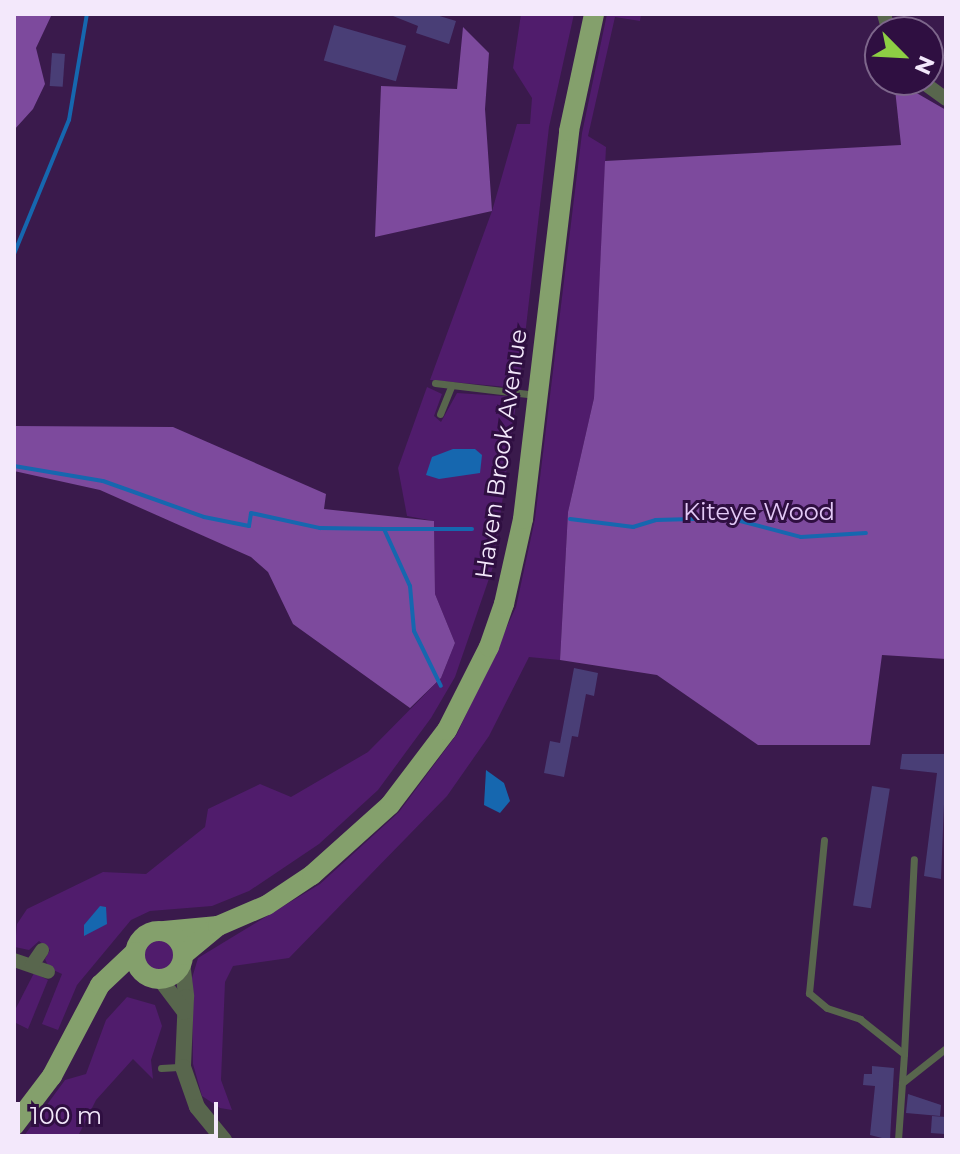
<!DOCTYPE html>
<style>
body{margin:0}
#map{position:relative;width:960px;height:1154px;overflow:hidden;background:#3a1a4c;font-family:Montserrat,sans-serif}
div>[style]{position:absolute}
.green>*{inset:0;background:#501c6c}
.round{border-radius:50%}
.forest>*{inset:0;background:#7d4a9d}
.water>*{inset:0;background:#1667af}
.stream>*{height:4px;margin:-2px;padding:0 2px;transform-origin:2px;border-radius:2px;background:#1667af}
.building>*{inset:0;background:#493e76;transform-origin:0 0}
.service>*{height:7px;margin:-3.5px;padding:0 3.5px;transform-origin:3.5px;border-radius:3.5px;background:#58664d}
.minor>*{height:14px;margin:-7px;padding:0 7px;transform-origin:7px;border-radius:7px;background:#58664d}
.tertiary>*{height:16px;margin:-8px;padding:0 8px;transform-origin:8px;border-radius:8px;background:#58664d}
.primary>*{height:20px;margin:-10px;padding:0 10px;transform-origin:10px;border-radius:10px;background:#84a06c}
.primary>.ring{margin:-10px;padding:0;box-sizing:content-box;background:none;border:20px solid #84a06c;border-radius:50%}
span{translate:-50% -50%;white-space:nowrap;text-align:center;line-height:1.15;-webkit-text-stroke:6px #2f0f41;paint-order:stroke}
.street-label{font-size:24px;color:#f3e8fb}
.park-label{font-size:24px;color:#e3c9f6}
.frame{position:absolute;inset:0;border:16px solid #f3e8fb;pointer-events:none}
.north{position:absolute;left:864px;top:16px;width:80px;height:80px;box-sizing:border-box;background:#2f0f41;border:2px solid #7d668b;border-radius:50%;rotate:114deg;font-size:22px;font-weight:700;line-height:32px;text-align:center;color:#f3e8fb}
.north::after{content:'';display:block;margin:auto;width:28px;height:36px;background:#8dce44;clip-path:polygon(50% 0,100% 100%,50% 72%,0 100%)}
.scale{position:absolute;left:16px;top:1102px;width:202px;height:36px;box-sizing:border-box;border:4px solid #f3e8fb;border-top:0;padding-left:10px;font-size:24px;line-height:28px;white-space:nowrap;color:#f3e8fb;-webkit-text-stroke:6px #2f0f41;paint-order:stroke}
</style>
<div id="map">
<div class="green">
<i style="clip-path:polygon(521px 14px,574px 14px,549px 127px,519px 388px,430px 380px,492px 211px,517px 124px,530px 124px,532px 98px,513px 68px)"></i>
<i style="clip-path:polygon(607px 14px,641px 14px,640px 21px,615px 17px,588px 136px,606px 147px,594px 398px,568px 512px,560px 660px,529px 657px,489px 736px,447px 796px,289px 958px,233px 966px,225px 982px,221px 1080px,232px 1110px,220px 1108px,202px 1096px,193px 1064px,192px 978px,198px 958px,320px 884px,399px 812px,457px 734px,516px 607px,535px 519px,582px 133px)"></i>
<i style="clip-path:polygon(427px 387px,442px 394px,434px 416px,441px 422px,457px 393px,517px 397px,493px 567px,455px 677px,431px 718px,378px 790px,319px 844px,249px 891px,212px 906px,150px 911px,131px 920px,77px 985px,58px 1030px,42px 1024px,62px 974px,49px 968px,45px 959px,50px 950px,39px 941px,29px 950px,15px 947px,17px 924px,27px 909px,103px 872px,146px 874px,205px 827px,208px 809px,260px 784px,291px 797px,368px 752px,441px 678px,455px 643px,435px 594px,434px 521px,407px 516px,398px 468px)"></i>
<i class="round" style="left:141px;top:937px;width:36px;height:36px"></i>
<i style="clip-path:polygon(34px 973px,48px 980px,28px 1029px,14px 1022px,14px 1012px)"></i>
<i style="clip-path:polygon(127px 997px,155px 1005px,162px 1026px,151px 1060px,153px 1079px,133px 1059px,96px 1100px,76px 1140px,21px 1140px,65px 1080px,86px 1074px,106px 1020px)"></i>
</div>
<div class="forest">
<i style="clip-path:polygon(14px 14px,52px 14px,36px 48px,45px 84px,33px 109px,14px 130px)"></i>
<i style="clip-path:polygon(463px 27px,489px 53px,485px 109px,492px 211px,375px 237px,381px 86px,457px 89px)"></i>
<i style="clip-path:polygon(894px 80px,946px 110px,946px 659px,882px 655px,870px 745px,758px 745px,657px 675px,560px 660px,568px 512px,594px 398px,605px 161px,901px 145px)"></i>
<i style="clip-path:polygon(14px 426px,173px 427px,326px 494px,324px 509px,434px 521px,435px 594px,455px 643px,441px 678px,410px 708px,293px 624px,268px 572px,251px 557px,100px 490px,14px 471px)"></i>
</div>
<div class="water">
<i style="clip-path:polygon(453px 449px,475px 449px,482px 455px,480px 473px,439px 479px,426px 475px,432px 457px)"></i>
<i style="clip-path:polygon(486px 770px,504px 783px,510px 801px,500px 813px,484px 805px)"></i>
<i style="clip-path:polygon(100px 906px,106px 907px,107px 924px,84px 936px,84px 925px)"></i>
</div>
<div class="stream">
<i style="left:14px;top:254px;width:145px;rotate:-67.7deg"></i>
<i style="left:69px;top:120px;width:108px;rotate:-80.4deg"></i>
<i style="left:14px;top:466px;width:90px;rotate:9.6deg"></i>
<i style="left:103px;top:481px;width:107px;rotate:19.6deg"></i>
<i style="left:204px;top:517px;width:46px;rotate:11.3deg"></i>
<i style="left:249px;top:526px;width:13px;rotate:-81deg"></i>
<i style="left:251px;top:513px;width:71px;rotate:12.3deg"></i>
<i style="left:320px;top:528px;width:64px;rotate:0.9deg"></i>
<i style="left:384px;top:529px;width:63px;rotate:65.5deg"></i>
<i style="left:410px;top:586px;width:45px;rotate:84.9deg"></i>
<i style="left:414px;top:631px;width:61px;rotate:63.9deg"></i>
<i style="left:570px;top:519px;width:64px;rotate:7.2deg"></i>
<i style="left:633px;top:527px;width:24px;rotate:-17deg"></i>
<i style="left:656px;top:520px;width:73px;rotate:-1.6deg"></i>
<i style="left:729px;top:518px;width:74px;rotate:14.8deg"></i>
<i style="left:801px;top:537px;width:65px;rotate:-3.5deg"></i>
<i style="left:384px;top:529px;width:88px"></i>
</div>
<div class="building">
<i style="clip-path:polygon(388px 14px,433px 14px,456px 21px,449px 44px,416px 33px,418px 26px)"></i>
<i style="left:334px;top:25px;width:75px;height:37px;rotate:16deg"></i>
<i style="left:52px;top:53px;width:13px;height:33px;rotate:4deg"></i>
<i style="clip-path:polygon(574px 668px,598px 673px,594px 696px,586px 694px,578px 737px,572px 736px,564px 777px,544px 773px,550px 741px,560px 743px)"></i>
<i style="clip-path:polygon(902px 754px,946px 754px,941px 879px,924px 876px,937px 773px,900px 769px)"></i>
<i style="left:872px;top:786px;width:18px;height:121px;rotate:9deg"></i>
<i style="clip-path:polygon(872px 1066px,894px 1068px,890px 1140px,870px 1135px,875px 1086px,863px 1085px,864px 1074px,872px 1074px)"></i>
<i style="clip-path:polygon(908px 1094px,941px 1105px,940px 1116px,906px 1113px)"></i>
<i style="left:932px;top:1116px;width:14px;height:17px;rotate:4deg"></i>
</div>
<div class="service">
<i style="left:435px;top:383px;width:102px;rotate:6.8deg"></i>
<i style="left:440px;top:414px;width:31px;rotate:-68deg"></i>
<i style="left:824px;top:840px;width:154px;rotate:95.6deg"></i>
<i style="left:809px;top:993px;width:23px;rotate:40deg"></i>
<i style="left:827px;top:1008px;width:35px;rotate:18deg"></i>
<i style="left:860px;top:1019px;width:56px;rotate:38.5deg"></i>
<i style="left:904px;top:1054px;width:86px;rotate:94deg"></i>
<i style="left:904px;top:1054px;width:195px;rotate:-87.1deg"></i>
<i style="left:161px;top:1068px;width:22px;rotate:-3deg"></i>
<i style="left:902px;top:1083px;width:56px;rotate:-38.5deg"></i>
</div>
<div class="minor">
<i style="left:884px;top:14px;width:19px;rotate:74deg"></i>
<i style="left:920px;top:80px;width:32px;rotate:36deg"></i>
<i style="left:14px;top:960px;width:36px;rotate:19deg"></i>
<i style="left:32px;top:965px;width:18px;rotate:-56deg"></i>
</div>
<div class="tertiary">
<i style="left:182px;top:962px;width:35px;rotate:83deg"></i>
<i style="left:186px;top:997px;width:70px;rotate:92.5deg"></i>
<i style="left:183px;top:1067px;width:42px;rotate:70.7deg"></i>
<i style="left:197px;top:1107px;width:43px;rotate:50.7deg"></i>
<i style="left:160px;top:979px;width:41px;rotate:52.9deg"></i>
</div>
<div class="primary">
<i style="left:164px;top:931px;width:54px;rotate:-5.3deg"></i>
<i class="ring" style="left:135px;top:931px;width:28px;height:28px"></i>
<i style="left:183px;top:955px;width:45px;rotate:-39.6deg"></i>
<i style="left:218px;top:926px;width:53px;rotate:-23.2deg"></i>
<i style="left:267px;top:905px;width:54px;rotate:-33.7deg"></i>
<i style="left:312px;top:875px;width:105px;rotate:-41.9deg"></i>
<i style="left:390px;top:805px;width:94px;rotate:-52.8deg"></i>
<i style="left:447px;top:730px;width:93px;rotate:-63.2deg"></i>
<i style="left:489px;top:647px;width:46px;rotate:-70.8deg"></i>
<i style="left:504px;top:604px;width:87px;rotate:-77.4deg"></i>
<i style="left:523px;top:519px;width:391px;rotate:-83.2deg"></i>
<i style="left:569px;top:131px;width:120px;rotate:-77.9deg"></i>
<i style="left:14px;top:1126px;width:63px;rotate:-52.8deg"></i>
<i style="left:52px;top:1076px;width:103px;rotate:-62.2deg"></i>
<i style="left:100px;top:985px;width:48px;rotate:-43.3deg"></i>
</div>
<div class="street-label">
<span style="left:501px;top:454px;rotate:-82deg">Haven Brook Avenue</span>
</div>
<div class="park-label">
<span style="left:759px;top:512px">Kiteye Wood</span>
</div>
<div class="frame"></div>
<div class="north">N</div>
<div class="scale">100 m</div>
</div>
